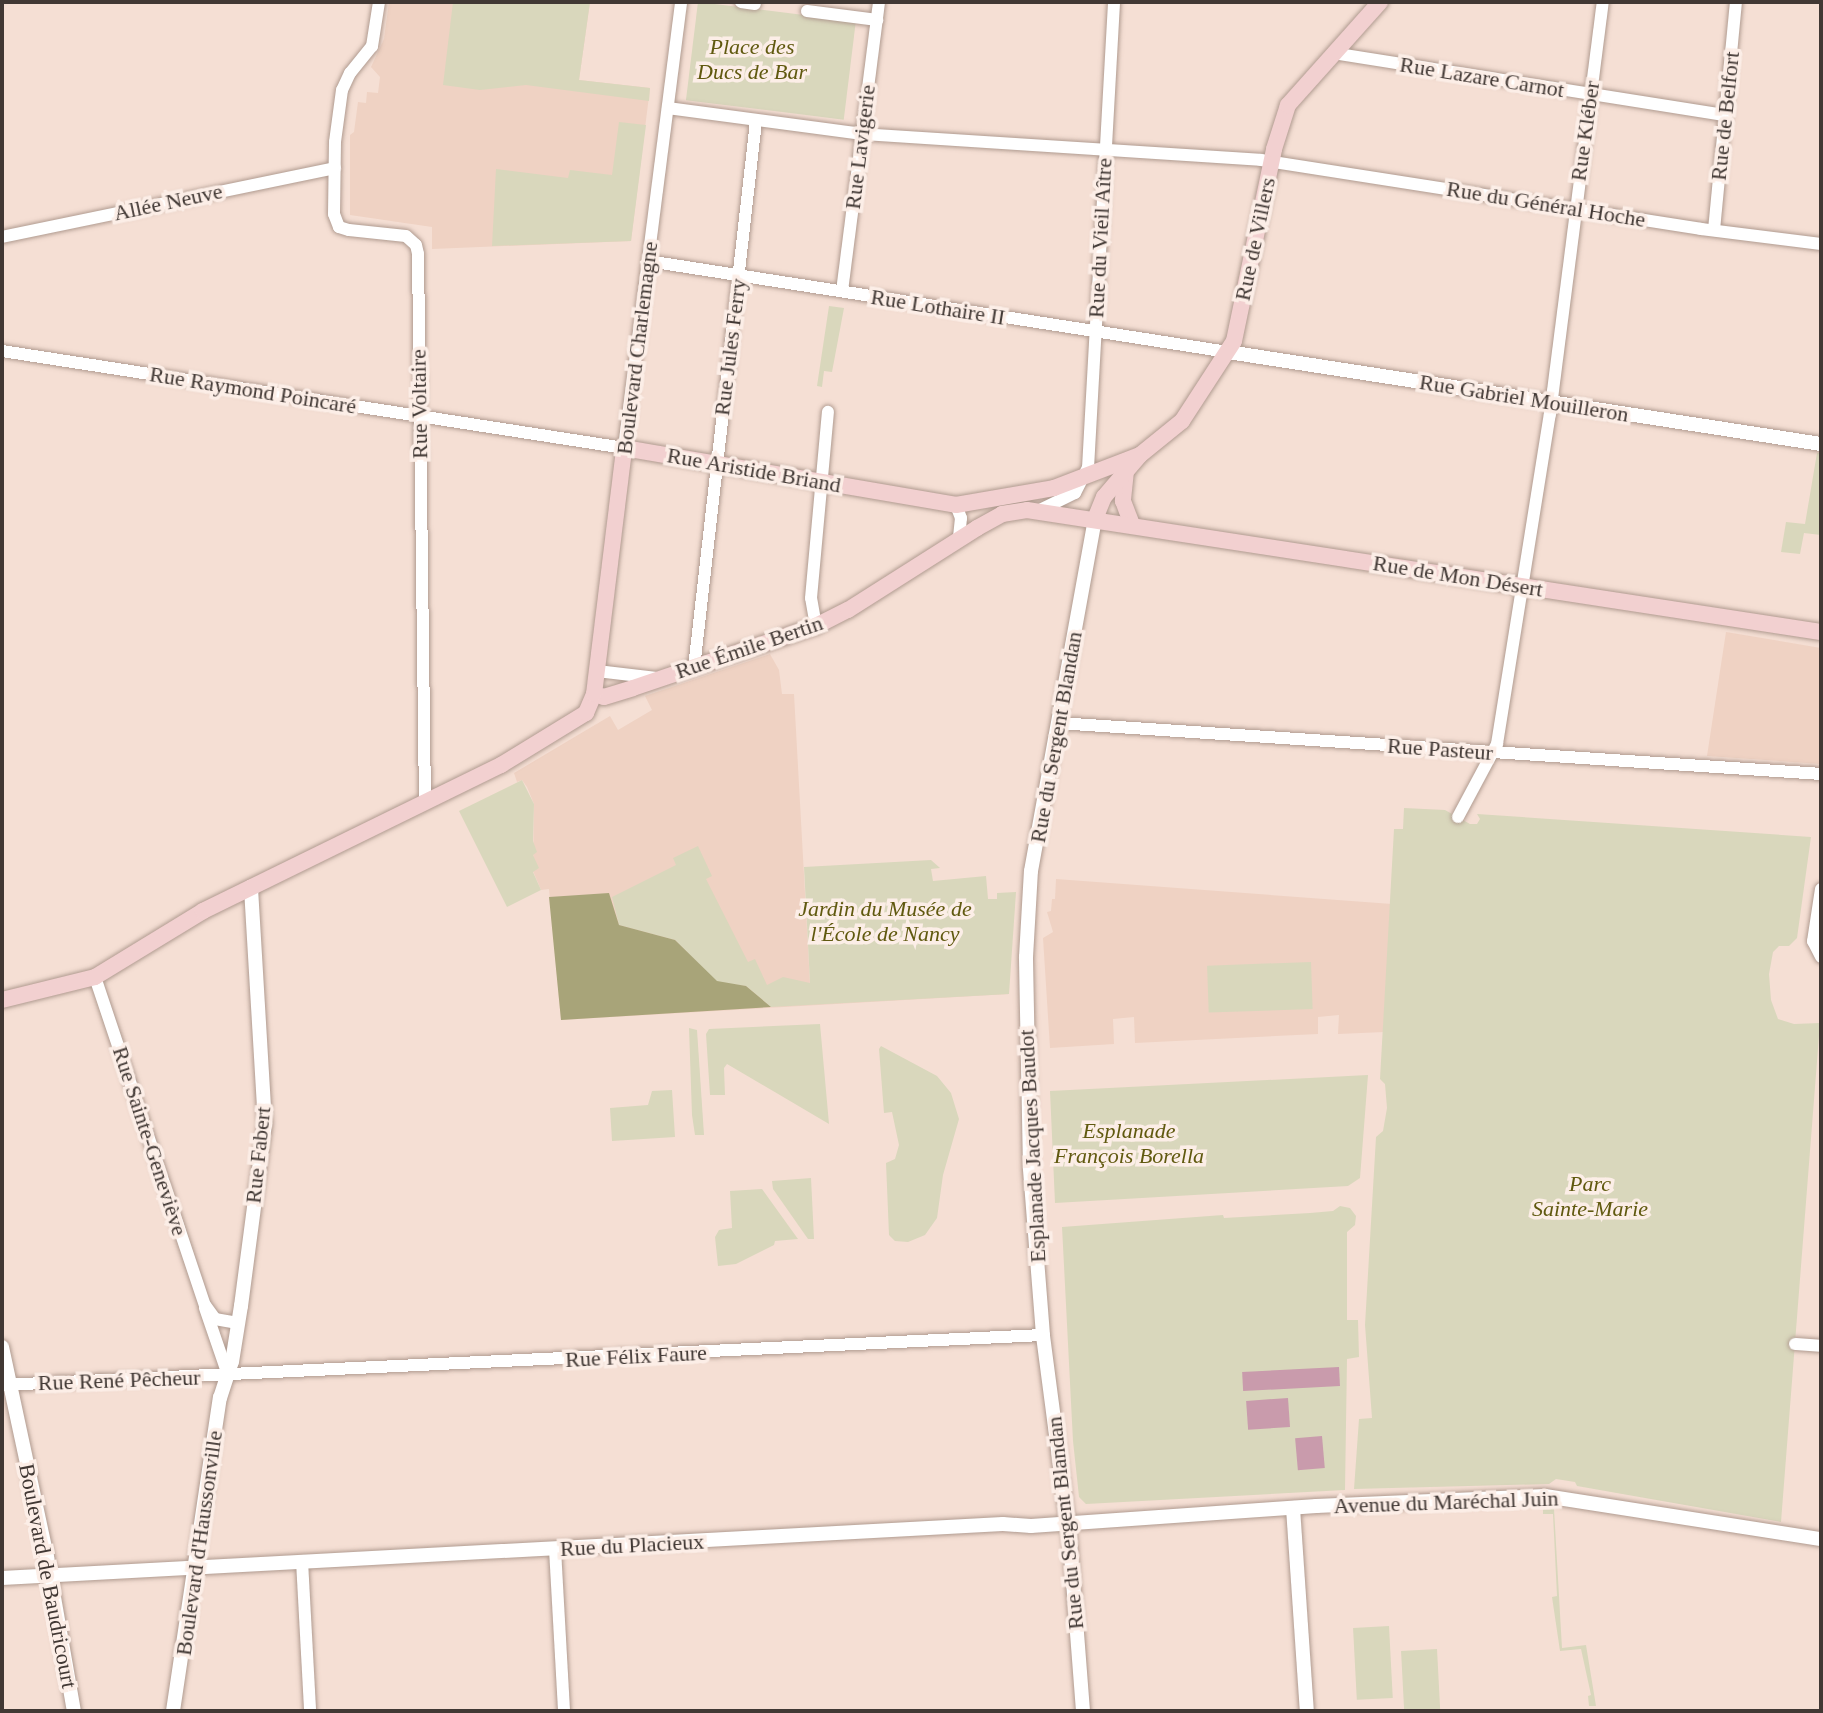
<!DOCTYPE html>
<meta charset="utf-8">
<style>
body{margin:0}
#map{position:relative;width:1823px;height:1713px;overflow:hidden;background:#f5dfd4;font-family:"Times New Roman",serif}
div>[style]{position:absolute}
.built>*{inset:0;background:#efd2c3}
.green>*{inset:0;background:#d9d7bc;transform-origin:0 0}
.forest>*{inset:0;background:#a8a479}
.water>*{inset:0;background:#c99bac;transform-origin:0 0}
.roads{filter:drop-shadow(0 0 2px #b09b90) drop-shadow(0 0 2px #b09b90)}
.minor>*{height:12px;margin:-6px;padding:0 6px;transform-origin:6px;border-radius:6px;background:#fff}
.tertiary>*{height:14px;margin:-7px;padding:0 7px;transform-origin:7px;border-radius:7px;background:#fff}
.secondary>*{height:16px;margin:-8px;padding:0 8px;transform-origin:8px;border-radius:8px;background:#f2d0d0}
span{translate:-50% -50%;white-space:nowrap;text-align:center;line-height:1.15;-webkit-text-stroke:7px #fceee7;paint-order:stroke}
.park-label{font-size:22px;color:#60590f;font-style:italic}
.street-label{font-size:22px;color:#413834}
.frame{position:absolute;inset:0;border:4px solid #413834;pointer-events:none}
</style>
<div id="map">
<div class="built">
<i style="clip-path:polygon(389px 2px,590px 2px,579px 80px,650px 88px,631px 241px,432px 249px,432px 227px,350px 215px,350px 135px,354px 132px,358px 102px,366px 103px,367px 92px,378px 93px,380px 77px,371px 67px,384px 39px)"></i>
<i style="clip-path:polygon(1726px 632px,1821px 648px,1821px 764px,1707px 756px)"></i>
<i style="clip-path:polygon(770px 654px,779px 670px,782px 694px,794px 694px,810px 984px,1009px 994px,561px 1020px,549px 889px,541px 890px,533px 871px,534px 804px,527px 787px,522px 780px,517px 782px,514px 773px,610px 716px,618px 730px,652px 710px,645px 696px)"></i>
<i style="clip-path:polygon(1056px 879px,1392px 904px,1384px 1032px,1338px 1034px,1339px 1015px,1318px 1017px,1318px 1034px,1135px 1043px,1134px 1017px,1113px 1019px,1114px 1044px,1050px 1048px,1043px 938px,1053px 932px,1047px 912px,1051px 911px,1052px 899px,1055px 899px)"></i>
</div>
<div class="green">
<i style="clip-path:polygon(453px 2px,590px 2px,579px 80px,650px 88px,649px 101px,526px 85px,480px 90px,443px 85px)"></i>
<i style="left:698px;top:2px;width:159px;height:99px;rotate:7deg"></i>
<i style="clip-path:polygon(619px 122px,646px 125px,631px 241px,492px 246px,496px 169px,568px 178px,570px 170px,612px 175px)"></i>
<i style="clip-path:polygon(829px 306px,844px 308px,832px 372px,824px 371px,822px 387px,817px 386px)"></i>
<i style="clip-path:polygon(1817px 453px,1821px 453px,1821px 535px,1804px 533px,1800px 554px,1781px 552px,1786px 522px,1805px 524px)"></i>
<i style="clip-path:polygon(522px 780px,534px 804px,533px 841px,537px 852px,533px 855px,539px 868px,533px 872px,541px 890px,507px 907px,459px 811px)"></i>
<i style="clip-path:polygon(1404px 808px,1445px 810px,1470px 824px,1477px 824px,1480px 819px,1477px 814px,1811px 837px,1797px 938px,1789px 946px,1779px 946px,1773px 952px,1769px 974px,1771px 1000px,1778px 1019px,1794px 1024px,1820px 1023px,1781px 1522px,1577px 1486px,1575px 1482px,1556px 1479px,1549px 1484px,1354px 1489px,1359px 1419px,1372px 1418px,1365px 1325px,1376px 1137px,1383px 1131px,1387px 1108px,1385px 1084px,1380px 1079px,1394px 829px,1403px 829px)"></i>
<i style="clip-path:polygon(698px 846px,712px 876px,706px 879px,748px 962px,755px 959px,767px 985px,783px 977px,810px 983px,804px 867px,931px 860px,940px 868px,931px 869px,933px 881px,986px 876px,988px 899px,997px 899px,997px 893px,1016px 892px,1009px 994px,771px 1007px,746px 986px,717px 982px,675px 940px,619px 925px,612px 897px,676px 865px,673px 858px)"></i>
<i style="left:1311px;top:962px;width:47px;height:104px;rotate:88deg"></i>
<i style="clip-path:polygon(820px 1024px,829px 1124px,727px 1064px,724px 1068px,725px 1095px,710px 1095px,706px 1034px,709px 1029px)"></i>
<i style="clip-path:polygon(689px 1028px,697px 1030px,704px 1135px,695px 1135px,692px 1115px)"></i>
<i style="clip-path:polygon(881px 1046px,937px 1076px,951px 1093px,959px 1119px,943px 1175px,937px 1218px,925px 1235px,908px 1242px,895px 1241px,889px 1235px,886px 1163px,895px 1159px,899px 1145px,892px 1112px,884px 1113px,879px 1049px)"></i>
<i style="clip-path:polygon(1368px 1075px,1360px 1178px,1348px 1186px,1055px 1203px,1050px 1091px)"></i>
<i style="clip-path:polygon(672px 1090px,675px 1137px,612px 1141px,610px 1108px,648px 1105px,652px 1091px)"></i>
<i style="clip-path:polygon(811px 1178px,814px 1239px,808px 1239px,773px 1189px,772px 1181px)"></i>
<i style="clip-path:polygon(762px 1189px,798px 1239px,775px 1241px,774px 1245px,736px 1264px,718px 1266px,715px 1237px,719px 1230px,732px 1228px,730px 1191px)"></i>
<i style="clip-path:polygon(1340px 1206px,1350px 1208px,1356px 1216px,1355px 1225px,1347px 1232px,1347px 1320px,1358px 1320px,1359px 1357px,1347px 1359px,1345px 1490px,1086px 1504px,1079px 1497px,1073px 1441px,1062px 1227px,1223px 1215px,1224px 1218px,1310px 1213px,1333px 1211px)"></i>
<i style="clip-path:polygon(1543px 1507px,1554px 1509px,1562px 1648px,1586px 1645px,1596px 1706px,1589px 1706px,1588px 1696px,1591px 1695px,1581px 1649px,1560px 1651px,1552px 1597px,1557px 1596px,1553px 1514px,1543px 1514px)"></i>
<i style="left:1389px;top:1626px;width:72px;height:36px;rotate:87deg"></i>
<i style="left:1437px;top:1649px;width:62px;height:36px;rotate:87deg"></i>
</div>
<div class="forest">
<i style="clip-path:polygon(609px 893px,619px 925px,675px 940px,717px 981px,746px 986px,771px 1007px,561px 1020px,549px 897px)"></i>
</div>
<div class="water">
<i style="left:1339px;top:1367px;width:19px;height:97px;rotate:87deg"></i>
<i style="left:1288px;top:1398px;width:29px;height:42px;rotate:86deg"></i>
<i style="left:1322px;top:1436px;width:32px;height:27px;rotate:85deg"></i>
</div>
<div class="roads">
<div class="minor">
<i style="left:379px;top:2px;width:45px;rotate:99deg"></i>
<i style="left:372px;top:46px;width:35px;rotate:129deg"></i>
<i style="left:350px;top:73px;width:19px;rotate:115deg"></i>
<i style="left:342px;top:90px;width:52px;rotate:97.7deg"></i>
<i style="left:335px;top:142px;width:72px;rotate:90.8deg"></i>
<i style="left:334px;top:214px;width:14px;rotate:69deg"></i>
<i style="left:339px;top:227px;width:10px;rotate:17deg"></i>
<i style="left:349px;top:230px;width:57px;rotate:6deg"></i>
<i style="left:406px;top:236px;width:13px;rotate:42deg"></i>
<i style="left:416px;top:245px;width:9px;rotate:77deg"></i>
<i style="left:418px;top:254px;width:549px;rotate:89.27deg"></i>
<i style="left:741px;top:2px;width:14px;rotate:8deg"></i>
<i style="left:807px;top:11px;width:71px;rotate:7.3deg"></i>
<i style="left:1333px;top:53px;width:398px;rotate:9deg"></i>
<i style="left:668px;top:108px;width:196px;rotate:7.6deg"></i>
<i style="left:862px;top:134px;width:400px;rotate:3.7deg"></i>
<i style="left:1261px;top:160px;width:445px;rotate:8.9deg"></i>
<i style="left:1701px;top:229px;width:121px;rotate:7.1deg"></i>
<i style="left:1714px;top:230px;width:229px;rotate:-84.5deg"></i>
<i style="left:2px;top:237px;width:340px;rotate:-11.7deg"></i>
<i style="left:648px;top:261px;width:587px;rotate:8.92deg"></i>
<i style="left:842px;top:291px;width:291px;rotate:-82.7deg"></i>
<i style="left:2px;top:351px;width:630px;rotate:8.86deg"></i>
<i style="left:624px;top:448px;width:450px;rotate:-82.7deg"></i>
<i style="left:956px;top:505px;width:14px;rotate:69deg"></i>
<i style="left:961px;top:518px;width:20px;rotate:96deg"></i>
<i style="left:1040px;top:510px;width:39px;rotate:-26deg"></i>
<i style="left:1075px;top:493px;width:28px;rotate:-63deg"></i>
<i style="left:1088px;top:468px;width:467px;rotate:-86.8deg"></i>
<i style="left:816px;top:626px;width:28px;rotate:-100deg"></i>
<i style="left:811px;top:598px;width:187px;rotate:-84.8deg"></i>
<i style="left:694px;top:668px;width:551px;rotate:-83.53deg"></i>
<i style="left:597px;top:671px;width:60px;rotate:6.7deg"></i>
<i style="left:1058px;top:723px;width:765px;rotate:3.82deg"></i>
<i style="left:1458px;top:817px;width:83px;rotate:-61.9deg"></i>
<i style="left:1497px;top:744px;width:334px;rotate:-80.9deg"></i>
<i style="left:1550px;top:414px;width:415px;rotate:-82.7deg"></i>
<i style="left:1821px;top:889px;width:53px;rotate:98.7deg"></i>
<i style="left:1813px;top:941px;width:18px;rotate:63deg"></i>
<i style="left:95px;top:977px;width:346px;rotate:71.5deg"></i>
<i style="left:205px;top:1305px;width:17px;rotate:54deg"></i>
<i style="left:215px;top:1319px;width:23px;rotate:10deg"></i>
<i style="left:205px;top:1308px;width:71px;rotate:71.1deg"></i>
<i style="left:1795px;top:1344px;width:26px;rotate:4deg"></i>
<i style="left:2px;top:1385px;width:1042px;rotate:-2.75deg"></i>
<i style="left:555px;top:1549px;width:162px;rotate:86.8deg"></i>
<i style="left:302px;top:1561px;width:150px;rotate:86.9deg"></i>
</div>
<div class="tertiary">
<i style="left:1228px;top:352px;width:600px;rotate:8.82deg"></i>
<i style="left:2px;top:1347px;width:215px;rotate:77.9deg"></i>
<i style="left:47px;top:1557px;width:156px;rotate:80.1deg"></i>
<i style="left:1293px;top:1508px;width:203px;rotate:86.1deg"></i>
<i style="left:2px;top:1578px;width:1002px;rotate:-3.09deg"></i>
<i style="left:1003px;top:1524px;width:28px;rotate:4deg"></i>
<i style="left:1031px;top:1526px;width:286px;rotate:-4deg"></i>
<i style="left:1316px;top:1506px;width:229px;rotate:-2.5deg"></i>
<i style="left:1545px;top:1496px;width:279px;rotate:8.9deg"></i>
<i style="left:173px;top:1711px;width:317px;rotate:-81.5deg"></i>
<i style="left:220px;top:1398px;width:38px;rotate:-72deg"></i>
<i style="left:232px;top:1362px;width:57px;rotate:-80.9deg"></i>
<i style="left:241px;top:1306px;width:184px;rotate:-82.5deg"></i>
<i style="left:265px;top:1124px;width:238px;rotate:-93.4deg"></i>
<i style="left:1083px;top:1711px;width:170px;rotate:-94.4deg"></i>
<i style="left:1070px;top:1541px;width:208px;rotate:-97.5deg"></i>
<i style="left:1043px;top:1335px;width:168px;rotate:-94.5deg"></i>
<i style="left:1030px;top:1168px;width:211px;rotate:-91.1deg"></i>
<i style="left:1026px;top:957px;width:86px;rotate:-86.7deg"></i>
<i style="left:1031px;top:871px;width:358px;rotate:-79.7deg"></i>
</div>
<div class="secondary">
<i style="left:1126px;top:471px;width:30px;rotate:96deg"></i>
<i style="left:1123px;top:501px;width:26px;rotate:69deg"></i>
<i style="left:1095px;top:519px;width:24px;rotate:-68deg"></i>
<i style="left:1104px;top:497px;width:55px;rotate:-49.4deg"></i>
<i style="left:1140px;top:455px;width:54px;rotate:-39deg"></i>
<i style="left:1182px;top:421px;width:95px;rotate:-57deg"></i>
<i style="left:1234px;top:341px;width:196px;rotate:-78.2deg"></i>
<i style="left:1274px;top:149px;width:46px;rotate:-72.3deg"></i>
<i style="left:1288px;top:105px;width:138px;rotate:-48.2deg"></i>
<i style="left:594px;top:694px;width:10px;rotate:17deg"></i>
<i style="left:604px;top:697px;width:30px;rotate:-17deg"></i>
<i style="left:633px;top:688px;width:193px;rotate:-18.7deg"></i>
<i style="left:816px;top:626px;width:36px;rotate:-27deg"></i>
<i style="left:848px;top:610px;width:153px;rotate:-32.4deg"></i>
<i style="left:977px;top:528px;width:29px;rotate:-29deg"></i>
<i style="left:1002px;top:514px;width:25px;rotate:-9deg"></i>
<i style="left:1027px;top:510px;width:803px;rotate:8.74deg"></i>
<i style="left:2px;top:1000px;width:96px;rotate:-13.9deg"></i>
<i style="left:95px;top:977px;width:127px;rotate:-31.4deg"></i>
<i style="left:203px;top:911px;width:332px;rotate:-26.1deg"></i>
<i style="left:501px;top:765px;width:100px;rotate:-31.5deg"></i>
<i style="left:586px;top:713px;width:21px;rotate:-67deg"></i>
<i style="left:594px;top:694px;width:248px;rotate:-83deg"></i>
<i style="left:624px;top:448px;width:337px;rotate:9.7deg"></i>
<i style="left:956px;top:505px;width:99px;rotate:-9.8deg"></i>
<i style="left:1054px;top:488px;width:92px;rotate:-21deg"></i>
</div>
</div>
<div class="park-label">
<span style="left:752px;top:59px">Place des<br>Ducs de Bar</span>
<span style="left:885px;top:921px">Jardin du Musée de<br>l'École de Nancy</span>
<span style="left:1129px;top:1143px">Esplanade<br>François Borella</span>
<span style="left:1590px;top:1196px">Parc<br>Sainte-Marie</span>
</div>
<div class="street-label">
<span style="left:1482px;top:77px;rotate:9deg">Rue Lazare Carnot</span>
<span style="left:1725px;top:116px;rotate:-84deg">Rue de Belfort</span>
<span style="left:1585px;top:131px;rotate:-82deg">Rue Kléber</span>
<span style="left:860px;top:147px;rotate:-83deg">Rue Lavigerie</span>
<span style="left:168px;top:202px;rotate:-12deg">Allée Neuve</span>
<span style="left:1546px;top:204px;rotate:9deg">Rue du Général Hoche</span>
<span style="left:1100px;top:238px;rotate:-87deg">Rue du Vieil Aître</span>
<span style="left:1255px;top:239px;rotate:-78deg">Rue de Villers</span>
<span style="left:938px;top:307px;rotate:9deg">Rue Lothaire II</span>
<span style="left:730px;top:347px;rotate:-83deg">Rue Jules Ferry</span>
<span style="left:637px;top:348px;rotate:-83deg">Boulevard Charlemagne</span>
<span style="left:253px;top:390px;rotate:9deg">Rue Raymond Poincaré</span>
<span style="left:1524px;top:398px;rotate:9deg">Rue Gabriel Mouilleron</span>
<span style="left:419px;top:404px;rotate:-91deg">Rue Voltaire</span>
<span style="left:754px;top:470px;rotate:10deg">Rue Aristide Briand</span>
<span style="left:1458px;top:576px;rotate:9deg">Rue de Mon Désert</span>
<span style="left:749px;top:647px;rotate:-19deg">Rue Émile Bertin</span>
<span style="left:1056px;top:737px;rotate:-80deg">Rue du Sergent Blandan</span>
<span style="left:1440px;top:749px;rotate:4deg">Rue Pasteur</span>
<span style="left:150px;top:1141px;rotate:72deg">Rue Sainte-Geneviève</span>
<span style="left:1032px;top:1146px;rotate:-93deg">Esplanade Jacques Baudot</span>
<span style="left:258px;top:1155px;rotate:-84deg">Rue Fabert</span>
<span style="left:636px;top:1356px;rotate:-3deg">Rue Félix Faure</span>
<span style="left:119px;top:1380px;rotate:-2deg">Rue René Pêcheur</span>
<span style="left:1446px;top:1502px;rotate:-2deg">Avenue du Maréchal Juin</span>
<span style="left:1065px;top:1523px;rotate:-96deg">Rue du Sergent Blandan</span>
<span style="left:199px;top:1543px;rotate:-82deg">Boulevard d'Haussonville</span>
<span style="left:632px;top:1545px;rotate:-3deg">Rue du Placieux</span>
<span style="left:48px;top:1576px;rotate:79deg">Boulevard de Baudricourt</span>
</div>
<div class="frame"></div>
</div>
